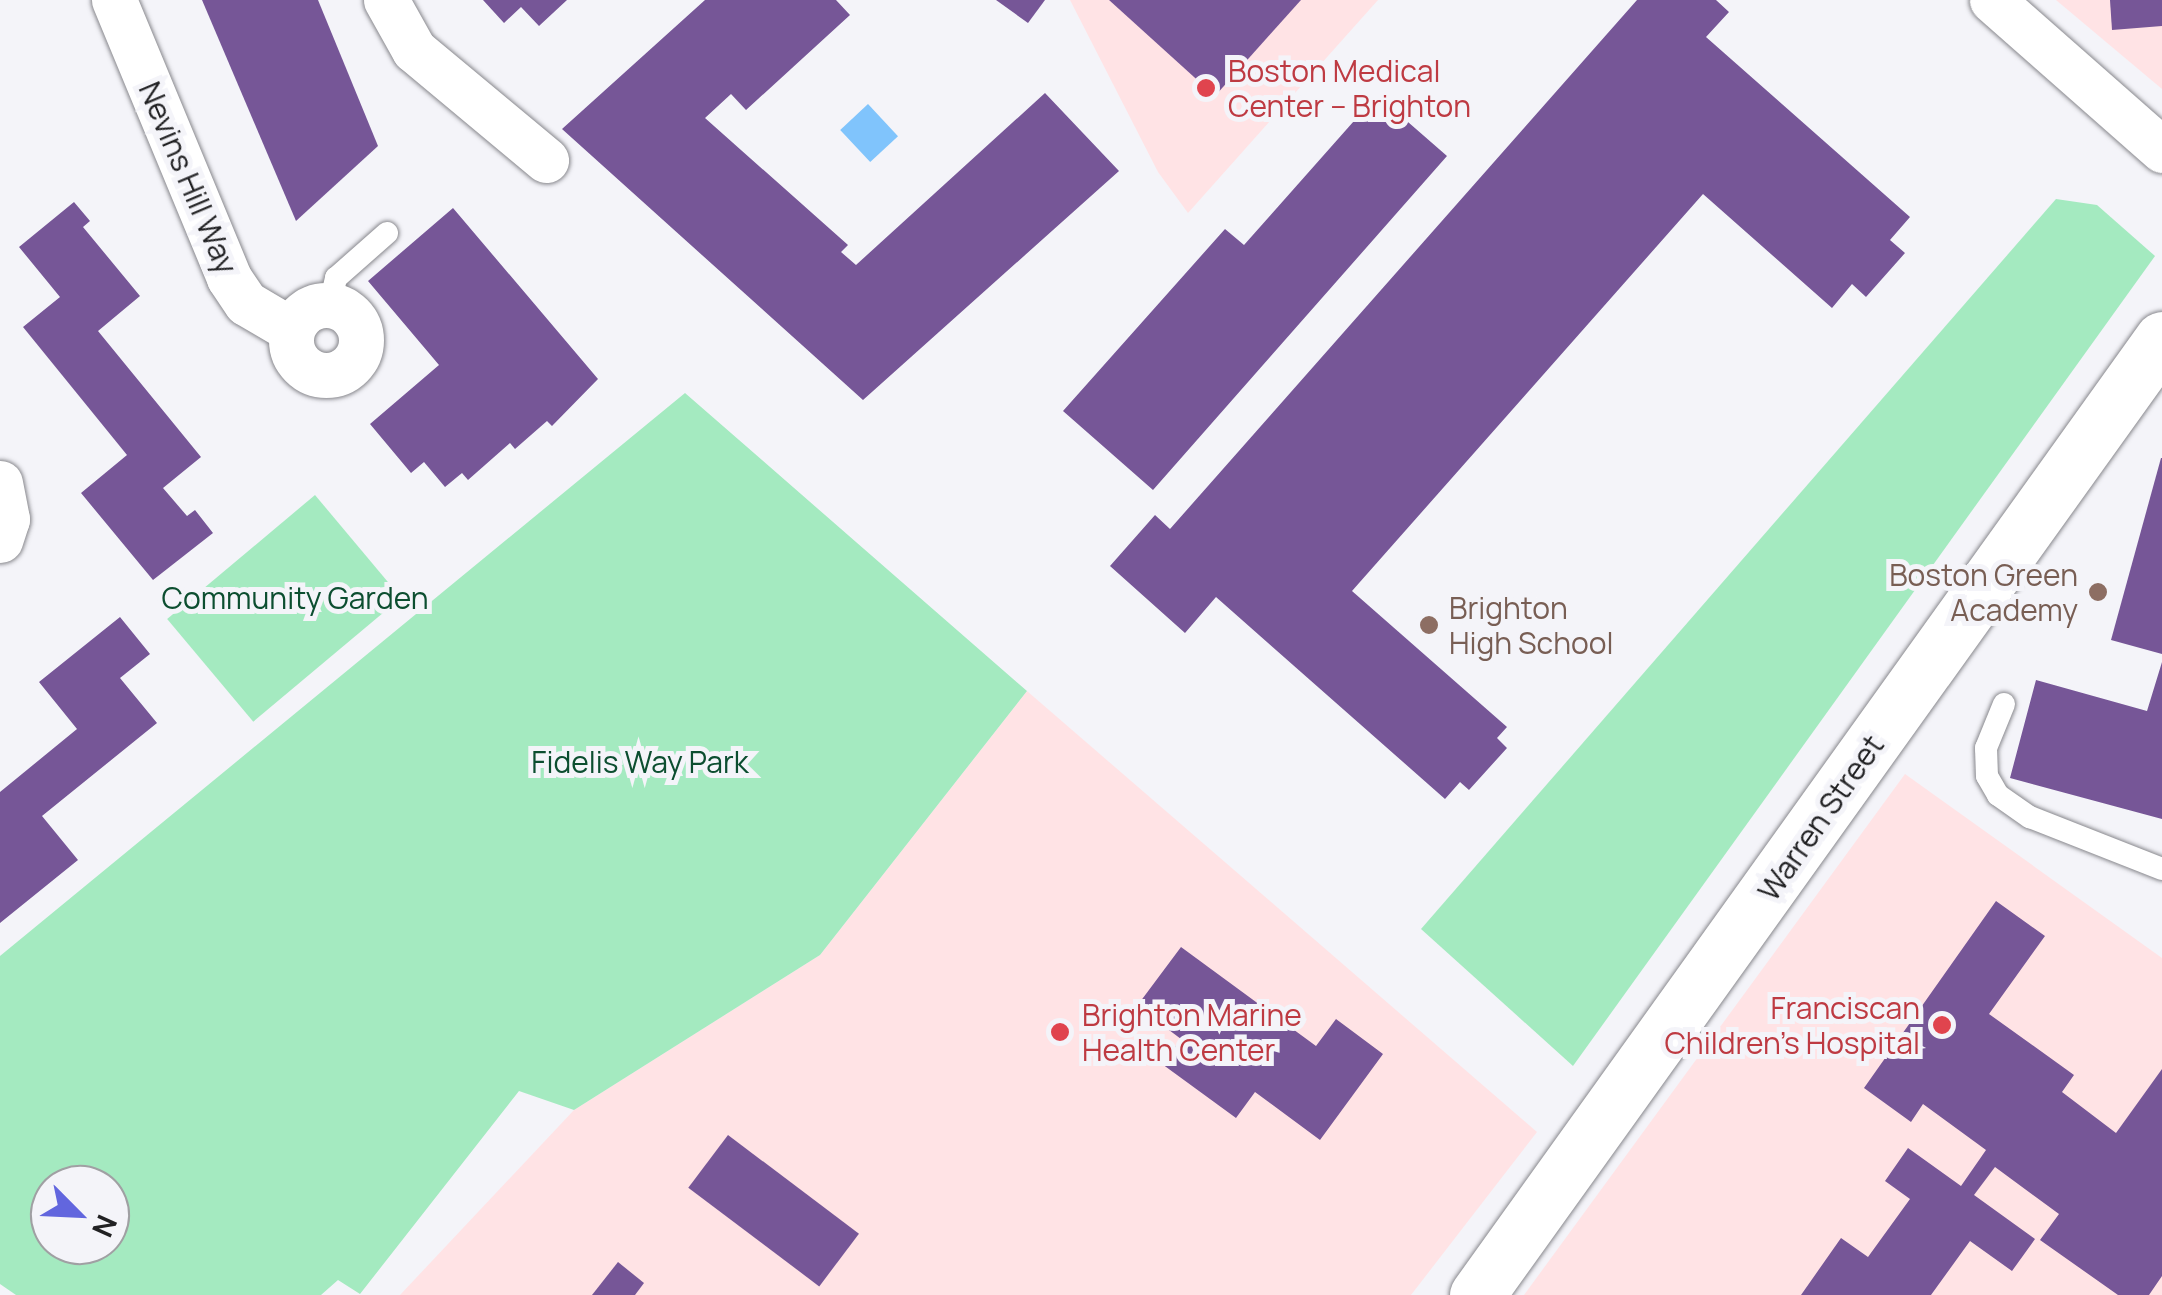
<!DOCTYPE html>
<meta charset="utf-8">
<style>
body{margin:0}
#map{position:relative;width:2162px;height:1295px;overflow:hidden;background:#f4f4f9;font-family:Manrope,sans-serif}
div>[style]{position:absolute}
.medical>*{inset:0;background:#ffe3e5}
.green>*{inset:0;background:#a4eac0;transform-origin:0 0}
.water>*{inset:0;background:#80c4fc;transform-origin:0 0}
.building>*{inset:0;background:#765697;transform-origin:0 0}
.roads{filter:drop-shadow(0 0 2px #88888d) drop-shadow(0 0 2px #88888d)}
.service>*{height:22px;margin:-11px;padding:0 11px;transform-origin:11px;border-radius:11px;background:#fff}
.minor>*{height:45px;margin:-22.5px;padding:0 22.5px;transform-origin:22.5px;border-radius:22.5px;background:#fff}
.minor>.ring{margin:-22.5px;padding:0;box-sizing:content-box;background:none;border:45px solid #fff;border-radius:50%}
.tertiary>*{height:55px;margin:-27.5px;padding:0 27.5px;transform-origin:27.5px;border-radius:27.5px;background:#fff}
.dots>*{width:28px;height:28px;translate:-50% -50%;box-sizing:border-box;border:5px solid #f4f4f9;border-radius:50%}
span{translate:-50% -50%;white-space:nowrap;text-align:center;line-height:1.15;-webkit-text-stroke:10px #f4f4f9;paint-order:stroke}
.health-label{font-size:30px;color:#be3a42}
.left{translate:0 -50%;text-align:left}
.right{translate:-100% -50%;text-align:right}
.street-label{font-size:30px;color:#212123}
.education-label{font-size:30px;color:#785e54}
.park-label{font-size:30px;color:#0c4e30}
.north{position:absolute;left:30px;top:1165px;width:100px;height:100px;box-sizing:border-box;background:#f4f4f9;border:2px solid #a0a0a3;border-radius:50%;rotate:114deg;font-size:28px;font-weight:700;line-height:40px;text-align:center;color:#212123}
.north::after{content:'';display:block;margin:auto;width:35px;height:45px;background:#6266de;clip-path:polygon(50% 0,100% 100%,50% 72%,0 100%)}
</style>
<div id="map">
<div class="medical">
<i style="clip-path:polygon(1070px 0,1378px 0,1188px 213px,1158px 172px)"></i>
<i style="clip-path:polygon(2056px 0,2162px 0,2162px 89px)"></i>
<i style="clip-path:polygon(1027px 691px,1537px 1132px,1411px 1295px,400px 1295px,574px 1110px,820px 955px)"></i>
<i style="clip-path:polygon(1905px 774px,2162px 958px,2162px 1295px,1524px 1295px)"></i>
</div>
<div class="green">
<i style="clip-path:polygon(2056px 199px,2097px 205px,2155px 256px,1573px 1066px,1421px 929px)"></i>
<i style="clip-path:polygon(evenodd,685px 393px,1027px 691px,820px 955px,574px 1110px,519px 1091px,360px 1294px,338px 1280px,321px 1295px,16px 1295px,0 1284px,0 956px,685px 393px,50px 1185px,110px 1185px,110px 1245px,50px 1245px,50px 1185px)"></i>
<i style="left:315px;top:495px;width:134px;height:193px;rotate:50deg"></i>
</div>
<div class="water">
<i style="left:868px;top:104px;width:44px;height:38px;rotate:47deg"></i>
</div>
<div class="building">
<i style="clip-path:polygon(202px 0,318px 0,378px 146px,296px 221px)"></i>
<i style="clip-path:polygon(483px 0,567px 0,539px 26px,521px 7px,504px 23px)"></i>
<i style="clip-path:polygon(705px 0,836px 0,850px 15px,746px 110px,731px 94px,705px 118px,848px 245px,841px 252px,856px 265px,1045px 93px,1119px 171px,863px 400px,562px 129px)"></i>
<i style="clip-path:polygon(996px 0,1045px 0,1028px 23px)"></i>
<i style="clip-path:polygon(1109px 0,1301px 0,1215px 96px)"></i>
<i style="clip-path:polygon(1637px 0,1716px 0,1729px 12px,1706px 37px,1910px 217px,1890px 240px,1905px 253px,1866px 297px,1852px 284px,1832px 308px,1703px 194px,1352px 591px,1507px 727px,1497px 738px,1507px 748px,1469px 790px,1460px 782px,1445px 799px,1216px 597px,1185px 633px,1110px 566px,1155px 515px,1170px 529px)"></i>
<i style="clip-path:polygon(2110px 0,2162px 0,2162px 26px,2112px 30px)"></i>
<i style="clip-path:polygon(1377px 95px,1447px 156px,1153px 490px,1063px 411px,1225px 229px,1244px 245px)"></i>
<i style="clip-path:polygon(74px 202px,90px 221px,83px 227px,140px 296px,98px 331px,201px 457px,163px 488px,187px 516px,195px 510px,213px 533px,153px 580px,81px 493px,127px 455px,23px 327px,60px 297px,19px 247px)"></i>
<i style="clip-path:polygon(453px 208px,598px 379px,552px 426px,547px 421px,515px 449px,510px 443px,468px 480px,462px 473px,445px 487px,424px 462px,411px 473px,370px 424px,439px 365px,368px 281px)"></i>
<i style="clip-path:polygon(2161px 458px,2162px 458px,2162px 654px,2111px 640px)"></i>
<i style="clip-path:polygon(120px 617px,150px 654px,120px 678px,157px 723px,42px 816px,78px 860px,0 923px,0 792px,77px 729px,39px 682px)"></i>
<i style="clip-path:polygon(2162px 662px,2162px 819px,2010px 778px,2036px 680px,2147px 711px)"></i>
<i style="clip-path:polygon(1996px 901px,2045px 936px,1989px 1014px,2074px 1075px,2062px 1092px,2116px 1133px,2162px 1069px,2162px 1276px,2149px 1295px,2118px 1295px,2040px 1240px,2059px 1214px,1995px 1167px,1974px 1195px,2035px 1239px,2012px 1271px,1970px 1241px,1931px 1295px,1801px 1295px,1841px 1238px,1868px 1257px,1910px 1199px,1885px 1181px,1908px 1148px,1961px 1186px,1986px 1150px,1923px 1104px,1911px 1122px,1864px 1088px)"></i>
<i style="clip-path:polygon(1181px 947px,1316px 1046px,1336px 1019px,1383px 1054px,1320px 1140px,1255px 1092px,1236px 1118px,1162px 1064px,1181px 1039px,1137px 1006px)"></i>
<i style="left:728px;top:1135px;width:164px;height:66px;rotate:37deg"></i>
<i style="clip-path:polygon(618px 1262px,644px 1283px,635px 1295px,592px 1295px)"></i>
</div>
<div class="roads">
<div class="service">
<i style="left:330px;top:304px;width:27px;rotate:-77deg"></i>
<i style="left:336px;top:278px;width:68px;rotate:-41.4deg"></i>
<i style="left:2004px;top:704px;width:48px;rotate:112.2deg"></i>
<i style="left:1986px;top:748px;width:28px;rotate:88deg"></i>
<i style="left:1987px;top:776px;width:22px;rotate:60deg"></i>
<i style="left:1998px;top:795px;width:39px;rotate:35deg"></i>
<i style="left:2030px;top:817px;width:142px;rotate:21.5deg"></i>
</div>
<div class="minor">
<i style="left:114px;top:0;width:301px;rotate:67.5deg"></i>
<i style="left:229px;top:278px;width:30px;rotate:56deg"></i>
<i style="left:246px;top:303px;width:53px;rotate:30.4deg"></i>
<i style="left:386px;top:0;width:57px;rotate:60.8deg"></i>
<i style="left:414px;top:50px;width:172px;rotate:39.8deg"></i>
<i style="left:1992px;top:0;width:227px;rotate:41.4deg"></i>
<i class="ring" style="left:291px;top:305px;width:25px;height:25px"></i>
<i style="left:0;top:483px;width:37px;rotate:79deg"></i>
<i style="left:7px;top:519px;width:22px;rotate:108deg"></i>
</div>
<div class="tertiary">
<i style="left:1477px;top:1295px;width:1176px;rotate:-54.38deg"></i>
</div>
</div>
<div class="dots">
<i style="left:1206px;top:88px;background:#e0444e"></i>
<i style="left:2098px;top:592px;background:#8d6e63"></i>
<i style="left:1429px;top:625px;background:#8d6e63"></i>
<i style="left:1942px;top:1025px;background:#e0444e"></i>
<i style="left:1060px;top:1032px;background:#e0444e"></i>
</div>
<div class="health-label">
<span class="left" style="left:1228px;top:88px">Boston Medical<br>Center – Brighton</span>
<span class="right" style="left:1920px;top:1025px">Franciscan<br>Children's Hospital</span>
<span class="left" style="left:1082px;top:1032px">Brighton Marine<br>Health Center</span>
</div>
<div class="street-label">
<span style="left:188px;top:178px;rotate:67deg">Nevins Hill Way</span>
<span style="left:1821px;top:818px;rotate:-55deg">Warren Street</span>
</div>
<div class="education-label">
<span class="right" style="left:2078px;top:592px">Boston Green<br>Academy</span>
<span class="left" style="left:1449px;top:625px">Brighton<br>High School</span>
</div>
<div class="park-label">
<span style="left:295px;top:598px">Community Garden</span>
<span style="left:640px;top:762px">Fidelis Way Park</span>
</div>
<div class="north">N</div>
</div>
